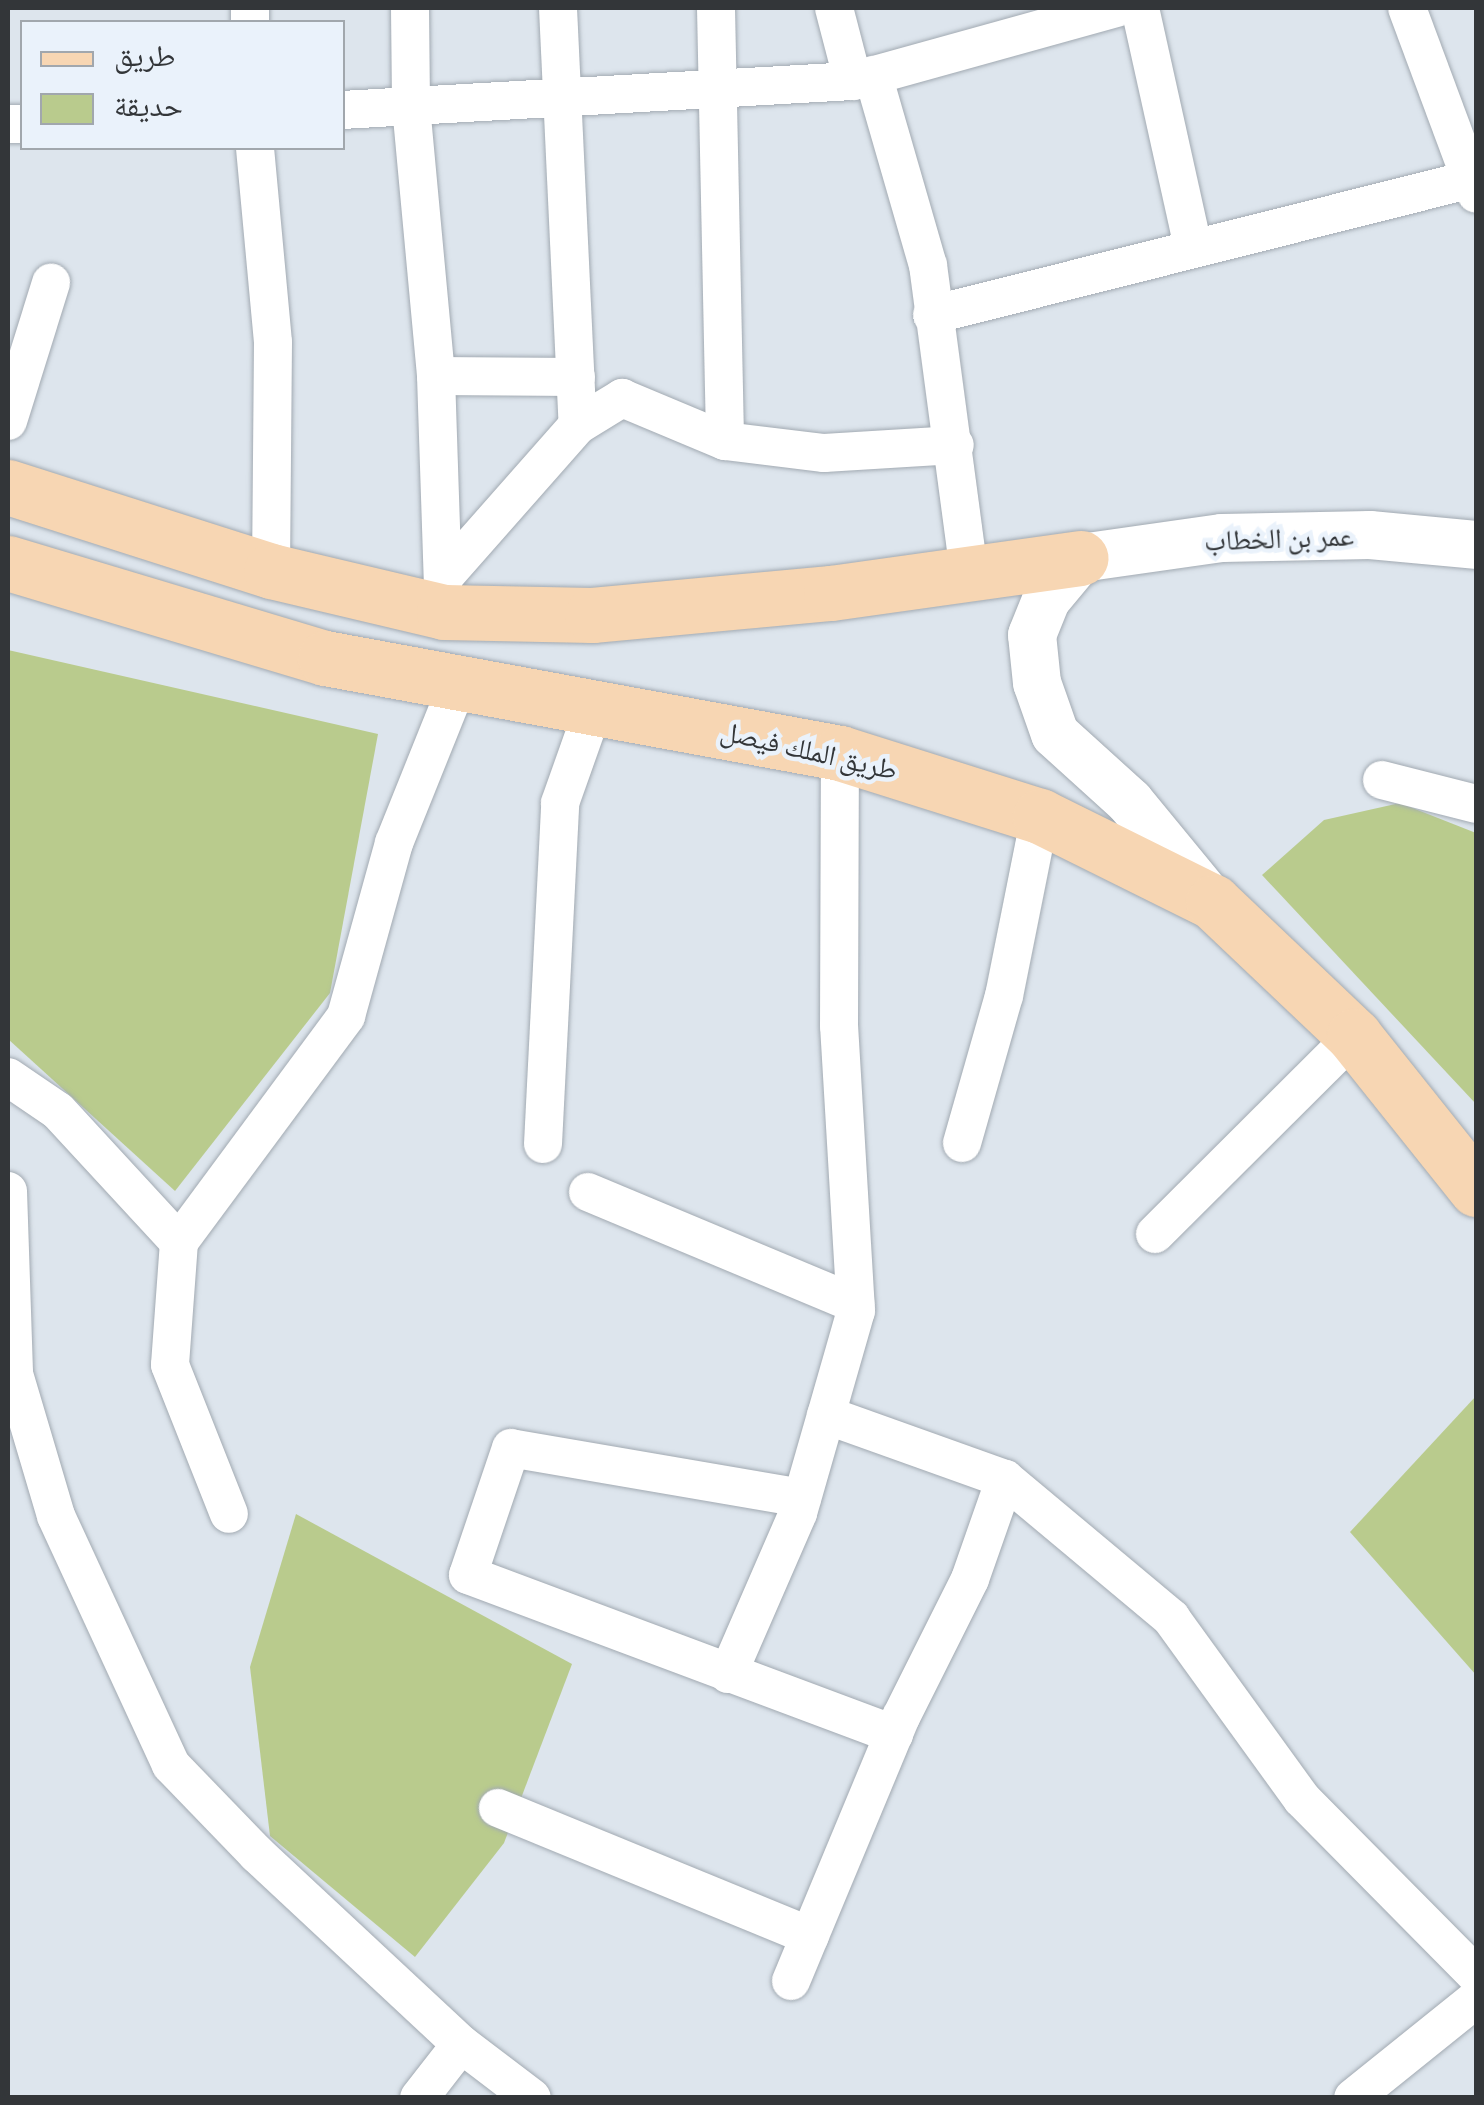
<!DOCTYPE html>
<meta charset="utf-8">
<style>
body{margin:0}
#map{position:relative;width:1484px;height:2105px;overflow:hidden;background:#dde5ed;font-family:"Source Sans 3","Noto Naskh Arabic",sans-serif}
div>[style]{position:absolute}
.green>*{inset:0;background:#b9cb8d}
.roads{filter:drop-shadow(0 0 2px #a2aab2) drop-shadow(0 0 2px #a2aab2)}
.minor>*{height:38px;margin:-19px;padding:0 19px;transform-origin:19px;border-radius:19px;background:#fff}
.tertiary>*{height:48px;margin:-24px;padding:0 24px;transform-origin:24px;border-radius:24px;background:#fff}
.primary>*{height:55px;margin:-27.5px;padding:0 27.5px;transform-origin:27.5px;border-radius:27.5px;background:#f7d6b3}
span{translate:-50% -50%;white-space:nowrap;text-align:center;line-height:1.15;-webkit-text-stroke:9px #eaf2fb;paint-order:stroke}
.street-label{font-size:28px;color:#333639}
.frame{position:absolute;inset:0;border:10px solid #333639;pointer-events:none}
.legend{position:absolute;left:20px;top:20px;width:325px;height:130px;box-sizing:border-box;background:#eaf2fb;border:2px solid #a1a7ad;margin:0;padding:12px 18px;list-style:none;font-size:30px;color:#333639}
.legend li{display:flex;align-items:center;gap:20px;height:50px}
.legend b{width:50px;border:2px solid #a1a7ad}
</style>
<div id="map">
<div class="green">
<i style="clip-path:polygon(8px 650px,378px 734px,330px 993px,175px 1191px,8px 1039px)"></i>
<i style="clip-path:polygon(1400px 803px,1476px 833px,1476px 1104px,1262px 875px,1324px 820px)"></i>
<i style="clip-path:polygon(1476px 1396px,1476px 1675px,1350px 1532px)"></i>
<i style="clip-path:polygon(296px 1514px,572px 1664px,504px 1843px,415px 1957px,270px 1836px,250px 1667px)"></i>
</div>
<div class="roads">
<div class="minor">
<i style="left:250px;top:8px;width:14px;rotate:90deg"></i>
<i style="left:410px;top:8px;width:98px;rotate:89.4deg"></i>
<i style="left:411px;top:106px;width:271px;rotate:84.7deg"></i>
<i style="left:436px;top:376px;width:236px;rotate:88.1deg"></i>
<i style="left:558px;top:8px;width:417px;rotate:87.3deg"></i>
<i style="left:716px;top:8px;width:433px;rotate:88.8deg"></i>
<i style="left:834px;top:8px;width:75px;rotate:75.4deg"></i>
<i style="left:1140px;top:8px;width:246px;rotate:77.5deg"></i>
<i style="left:1407px;top:8px;width:198px;rotate:69.6deg"></i>
<i style="left:873px;top:75px;width:198px;rotate:73.9deg"></i>
<i style="left:928px;top:265px;width:310px;rotate:82.4deg"></i>
<i style="left:342px;top:110px;width:512px;rotate:-3.25deg"></i>
<i style="left:853px;top:81px;width:274px;rotate:-15.5deg"></i>
<i style="left:8px;top:124px;width:14px"></i>
<i style="left:255px;top:148px;width:195px;rotate:84.7deg"></i>
<i style="left:273px;top:342px;width:229px;rotate:90.5deg"></i>
<i style="left:932px;top:315px;width:561px;rotate:-14.14deg"></i>
<i style="left:436px;top:376px;width:140px;rotate:0.4deg"></i>
<i style="left:8px;top:421px;width:145px;rotate:-72.7deg"></i>
<i style="left:443px;top:578px;width:204px;rotate:-48.6deg"></i>
<i style="left:578px;top:425px;width:52px;rotate:-31.5deg"></i>
<i style="left:622px;top:398px;width:112px;rotate:22.7deg"></i>
<i style="left:725px;top:441px;width:100px;rotate:6.9deg"></i>
<i style="left:824px;top:453px;width:131px;rotate:-3.5deg"></i>
<i style="left:1382px;top:780px;width:97px;rotate:14.3deg"></i>
<i style="left:8px;top:1077px;width:60px;rotate:34.2deg"></i>
<i style="left:58px;top:1111px;width:178px;rotate:47.3deg"></i>
<i style="left:179px;top:1242px;width:123px;rotate:94.2deg"></i>
<i style="left:170px;top:1365px;width:160px;rotate:68.4deg"></i>
<i style="left:962px;top:1143px;width:153px;rotate:-74.1deg"></i>
<i style="left:1004px;top:996px;width:184px;rotate:-78.7deg"></i>
<i style="left:543px;top:1144px;width:341px;rotate:-87.1deg"></i>
<i style="left:560px;top:803px;width:105px;rotate:-70.5deg"></i>
<i style="left:8px;top:1191px;width:183px;rotate:88.1deg"></i>
<i style="left:14px;top:1374px;width:148px;rotate:73.5deg"></i>
<i style="left:56px;top:1516px;width:274px;rotate:65.2deg"></i>
<i style="left:171px;top:1765px;width:124px;rotate:46deg"></i>
<i style="left:257px;top:1854px;width:279px;rotate:43deg"></i>
<i style="left:461px;top:2044px;width:89px;rotate:37.3deg"></i>
<i style="left:588px;top:1192px;width:290px;rotate:22.7deg"></i>
<i style="left:1155px;top:1234px;width:281px;rotate:-44.9deg"></i>
<i style="left:179px;top:1242px;width:281px;rotate:-53.5deg"></i>
<i style="left:346px;top:1016px;width:180px;rotate:-74.5deg"></i>
<i style="left:394px;top:843px;width:171px;rotate:-68.1deg"></i>
<i style="left:826px;top:1415px;width:190px;rotate:19.7deg"></i>
<i style="left:1005px;top:1479px;width:217px;rotate:39.9deg"></i>
<i style="left:1171px;top:1618px;width:223px;rotate:54.1deg"></i>
<i style="left:1302px;top:1799px;width:247px;rotate:45.3deg"></i>
<i style="left:802px;top:1498px;width:295px;rotate:-170.3deg"></i>
<i style="left:511px;top:1448px;width:134px;rotate:108.7deg"></i>
<i style="left:468px;top:1575px;width:455px;rotate:20.5deg"></i>
<i style="left:728px;top:1674px;width:176px;rotate:-66.5deg"></i>
<i style="left:798px;top:1513px;width:210px;rotate:-74deg"></i>
<i style="left:856px;top:1311px;width:286px;rotate:-93.4deg"></i>
<i style="left:839px;top:1026px;width:273px;rotate:-89.8deg"></i>
<i style="left:498px;top:1808px;width:337px;rotate:22.3deg"></i>
<i style="left:791px;top:1981px;width:286px;rotate:-67.4deg"></i>
<i style="left:901px;top:1717px;width:154px;rotate:-63.4deg"></i>
<i style="left:970px;top:1579px;width:106px;rotate:-70.7deg"></i>
<i style="left:419px;top:2098px;width:68px;rotate:-52.1deg"></i>
<i style="left:1353px;top:2098px;width:158px;rotate:-38.8deg"></i>
</div>
<div class="tertiary">
<i style="left:1208px;top:897px;width:123px;rotate:-129.4deg"></i>
<i style="left:1130px;top:802px;width:101px;rotate:-137.8deg"></i>
<i style="left:1055px;top:734px;width:54px;rotate:-109.4deg"></i>
<i style="left:1037px;top:683px;width:48px;rotate:-95.9deg"></i>
<i style="left:1032px;top:635px;width:38px;rotate:-68deg"></i>
<i style="left:1046px;top:600px;width:55px;rotate:-50.2deg"></i>
<i style="left:1081px;top:558px;width:142px;rotate:-8.1deg"></i>
<i style="left:1222px;top:538px;width:148px;rotate:-1.2deg"></i>
<i style="left:1370px;top:535px;width:106px;rotate:5.4deg"></i>
</div>
<div class="primary">
<i style="left:8px;top:487px;width:276px;rotate:17.7deg"></i>
<i style="left:271px;top:571px;width:178px;rotate:13.3deg"></i>
<i style="left:444px;top:612px;width:148px;rotate:1.2deg"></i>
<i style="left:592px;top:615px;width:240px;rotate:-5.3deg"></i>
<i style="left:831px;top:593px;width:252px;rotate:-8deg"></i>
<i style="left:8px;top:563px;width:331px;rotate:16.7deg"></i>
<i style="left:325px;top:658px;width:524px;rotate:10.45deg"></i>
<i style="left:840px;top:753px;width:210px;rotate:17.5deg"></i>
<i style="left:1040px;top:816px;width:193px;rotate:26.4deg"></i>
<i style="left:1213px;top:902px;width:195px;rotate:43.5deg"></i>
<i style="left:1354px;top:1036px;width:196px;rotate:51.4deg"></i>
</div>
</div>
<div class="street-label">
<span style="left:1279px;top:539px;rotate:-2deg">عمر بن الخطاب</span>
<span style="left:809px;top:751px;rotate:13deg">طريق الملك فيصل</span>
</div>
<div class="frame"></div>
<ul class="legend">
<li><b style="height:12px;background:#f7d6b3"></b>طريق</li>
<li><b style="height:28px;background:#b9cb8d"></b>حديقة</li>
</ul>
</div>
